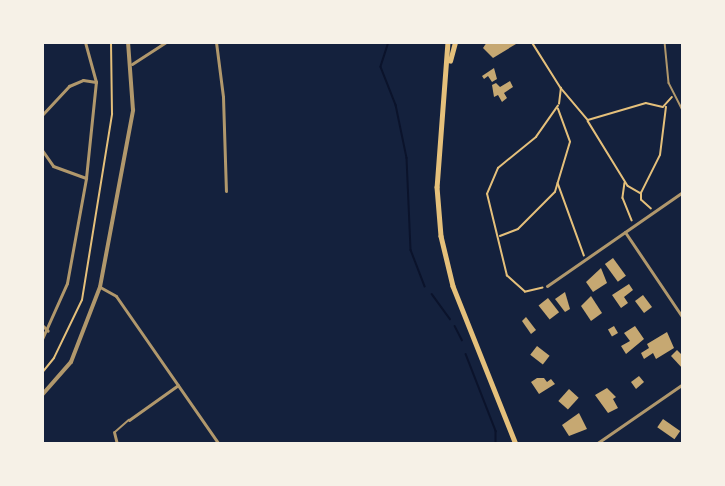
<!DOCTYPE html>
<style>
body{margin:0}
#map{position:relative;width:725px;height:486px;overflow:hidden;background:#14213d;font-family:Roboto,sans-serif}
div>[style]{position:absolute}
.stream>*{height:1.5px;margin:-0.75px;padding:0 0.75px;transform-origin:0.75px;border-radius:0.75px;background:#0b132b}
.building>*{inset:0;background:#c6a872;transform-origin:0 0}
.path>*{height:1.5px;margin:-0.75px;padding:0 0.75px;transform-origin:0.75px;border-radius:0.75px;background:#e5c07b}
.service>*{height:1.5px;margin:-0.75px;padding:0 0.75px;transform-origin:0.75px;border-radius:0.75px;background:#b1986c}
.minor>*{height:3px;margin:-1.5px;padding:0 1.5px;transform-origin:1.5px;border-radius:1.5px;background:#b1986c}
.tertiary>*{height:4px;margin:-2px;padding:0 2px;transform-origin:2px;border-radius:2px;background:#b1986c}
.primary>*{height:4.5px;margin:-2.25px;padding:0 2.25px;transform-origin:2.25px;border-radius:2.25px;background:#e5c07b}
span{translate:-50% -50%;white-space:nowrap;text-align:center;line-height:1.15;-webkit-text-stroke:4.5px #f6f1e7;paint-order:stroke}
.frame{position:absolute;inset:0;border:44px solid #f6f1e7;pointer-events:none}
</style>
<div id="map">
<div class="stream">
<i style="left:389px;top:42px;width:26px;rotate:108deg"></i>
<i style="left:381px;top:67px;width:41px;rotate:68.5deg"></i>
<i style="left:396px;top:105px;width:54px;rotate:78.3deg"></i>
<i style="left:407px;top:158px;width:92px;rotate:87.5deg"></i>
<i style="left:411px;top:250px;width:39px;rotate:69deg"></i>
<i style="left:432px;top:294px;width:31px;rotate:54deg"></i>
<i style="left:455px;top:326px;width:16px;rotate:63deg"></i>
<i style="left:466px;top:354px;width:83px;rotate:68.7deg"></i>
<i style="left:496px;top:431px;width:13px;rotate:90deg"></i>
</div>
<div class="building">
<i style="clip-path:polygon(487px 42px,515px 42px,516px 44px,493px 58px,483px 48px)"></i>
<i style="clip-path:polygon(494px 68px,497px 79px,492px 82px,488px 76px,484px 79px,482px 76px)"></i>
<i style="clip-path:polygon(510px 81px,513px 87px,504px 93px,507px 98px,502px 102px,498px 95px,494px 97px,492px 85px,496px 83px,500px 87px)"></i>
<i style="left:613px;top:258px;width:22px;height:10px;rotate:54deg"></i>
<i style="clip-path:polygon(601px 268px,607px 283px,593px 292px,586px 282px)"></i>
<i style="clip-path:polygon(629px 284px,633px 290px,624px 297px,628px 303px,621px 308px,612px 295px)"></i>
<i style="clip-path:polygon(565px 292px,570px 309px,565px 312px,555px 299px)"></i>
<i style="left:643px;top:295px;width:15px;height:10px;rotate:53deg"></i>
<i style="clip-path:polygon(591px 296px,602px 313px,591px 321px,581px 306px)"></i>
<i style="left:548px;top:298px;width:18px;height:12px;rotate:52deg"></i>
<i style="clip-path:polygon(526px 317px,536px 330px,531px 334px,522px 321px)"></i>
<i style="left:614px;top:326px;width:8px;height:7px;rotate:60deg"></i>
<i style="clip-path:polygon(635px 326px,644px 339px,626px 354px,621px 346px,630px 341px,624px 333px)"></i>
<i style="clip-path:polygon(667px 332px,674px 348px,656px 359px,653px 353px,644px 359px,641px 353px,649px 348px,647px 344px)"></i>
<i style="left:537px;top:346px;width:16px;height:11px;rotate:38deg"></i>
<i style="clip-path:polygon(677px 350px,683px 356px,683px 369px,671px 356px)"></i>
<i style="clip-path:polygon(639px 376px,644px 382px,636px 389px,631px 382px)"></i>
<i style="clip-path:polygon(537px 378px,544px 378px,547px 382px,551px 379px,555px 384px,539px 394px,531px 382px)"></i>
<i style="clip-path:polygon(607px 388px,616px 397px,613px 399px,618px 408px,608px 413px,595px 395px)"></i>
<i style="left:569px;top:389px;width:13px;height:16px;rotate:42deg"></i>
<i style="clip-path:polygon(579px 413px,587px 429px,569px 436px,562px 425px)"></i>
<i style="left:663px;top:419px;width:21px;height:10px;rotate:35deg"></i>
</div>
<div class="path">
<i style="left:532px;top:42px;width:54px;rotate:57.8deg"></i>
<i style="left:561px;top:88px;width:42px;rotate:49.8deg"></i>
<i style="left:588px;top:120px;width:60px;rotate:-16.3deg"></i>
<i style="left:646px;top:103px;width:17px;rotate:13deg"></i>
<i style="left:663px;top:107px;width:13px;rotate:-48deg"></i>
<i style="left:559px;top:104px;width:16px;rotate:-83deg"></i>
<i style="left:588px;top:121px;width:76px;rotate:58.4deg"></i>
<i style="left:628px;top:186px;width:14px;rotate:30deg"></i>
<i style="left:558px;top:183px;width:77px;rotate:70.1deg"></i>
<i style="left:625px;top:183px;width:15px;rotate:98deg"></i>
<i style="left:623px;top:198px;width:24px;rotate:68deg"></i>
<i style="left:651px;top:209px;width:13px;rotate:-138deg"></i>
<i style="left:641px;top:200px;width:7px;rotate:-90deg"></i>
<i style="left:641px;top:193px;width:42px;rotate:-63.4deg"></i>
<i style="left:660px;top:155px;width:48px;rotate:-82.9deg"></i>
<i style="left:500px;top:236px;width:19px;rotate:-21deg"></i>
<i style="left:518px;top:229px;width:52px;rotate:-45deg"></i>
<i style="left:555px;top:192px;width:52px;rotate:-73.3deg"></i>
<i style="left:570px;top:142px;width:35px;rotate:-110deg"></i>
<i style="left:543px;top:288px;width:18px;rotate:167deg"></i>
<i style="left:525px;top:292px;width:24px;rotate:-138deg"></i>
<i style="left:507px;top:276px;width:84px;rotate:-103.7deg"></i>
<i style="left:487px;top:194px;width:28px;rotate:-67deg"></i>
<i style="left:498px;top:168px;width:49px;rotate:-39.2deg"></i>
<i style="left:536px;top:137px;width:38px;rotate:-55deg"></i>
<i style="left:42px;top:373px;width:19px;rotate:-51deg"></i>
<i style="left:54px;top:358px;width:64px;rotate:-64.2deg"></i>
<i style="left:82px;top:300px;width:188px;rotate:-80.8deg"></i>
<i style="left:112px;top:114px;width:72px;rotate:-90.8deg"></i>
</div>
<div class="service">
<i style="left:665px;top:42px;width:41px;rotate:84.4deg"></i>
<i style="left:669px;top:83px;width:30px;rotate:63deg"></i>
<i style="left:115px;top:432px;width:18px;rotate:-41deg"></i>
</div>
<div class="minor">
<i style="left:216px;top:42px;width:55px;rotate:82.7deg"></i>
<i style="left:223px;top:97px;width:94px;rotate:88.2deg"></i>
<i style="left:132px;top:64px;width:40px;rotate:-32.9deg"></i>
<i style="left:42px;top:115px;width:40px;rotate:-47deg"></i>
<i style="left:69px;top:86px;width:15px;rotate:-23deg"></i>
<i style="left:83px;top:80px;width:13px;rotate:9deg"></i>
<i style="left:42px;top:150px;width:19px;rotate:55deg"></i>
<i style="left:53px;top:166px;width:35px;rotate:20deg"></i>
<i style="left:625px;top:232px;width:104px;rotate:56deg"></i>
<i style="left:547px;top:286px;width:165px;rotate:-34.7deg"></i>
<i style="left:100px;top:287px;width:18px;rotate:29deg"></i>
<i style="left:116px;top:296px;width:180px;rotate:55.2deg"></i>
<i style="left:42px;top:325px;width:8px;rotate:45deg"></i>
<i style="left:42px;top:339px;width:61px;rotate:-65.9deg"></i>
<i style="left:67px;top:283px;width:107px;rotate:-79.7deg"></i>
<i style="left:86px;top:178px;width:97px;rotate:-84.1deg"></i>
<i style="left:96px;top:82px;width:41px;rotate:-105.4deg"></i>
<i style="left:129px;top:420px;width:60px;rotate:-35.5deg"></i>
<i style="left:114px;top:432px;width:12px;rotate:76deg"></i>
<i style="left:596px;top:444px;width:106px;rotate:-34.6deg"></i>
</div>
<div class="tertiary">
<i style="left:42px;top:395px;width:44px;rotate:-48.7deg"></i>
<i style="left:71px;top:362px;width:80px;rotate:-68.9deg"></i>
<i style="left:100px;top:287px;width:180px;rotate:-79.4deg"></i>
<i style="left:133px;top:110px;width:68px;rotate:-94.2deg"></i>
</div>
<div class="primary">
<i style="left:448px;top:42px;width:145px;rotate:94.3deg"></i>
<i style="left:437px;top:187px;width:49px;rotate:85.3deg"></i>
<i style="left:441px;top:236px;width:51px;rotate:76.5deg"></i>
<i style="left:453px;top:286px;width:170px;rotate:68.3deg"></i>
<i style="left:450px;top:61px;width:20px;rotate:-75deg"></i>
</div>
<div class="frame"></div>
</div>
